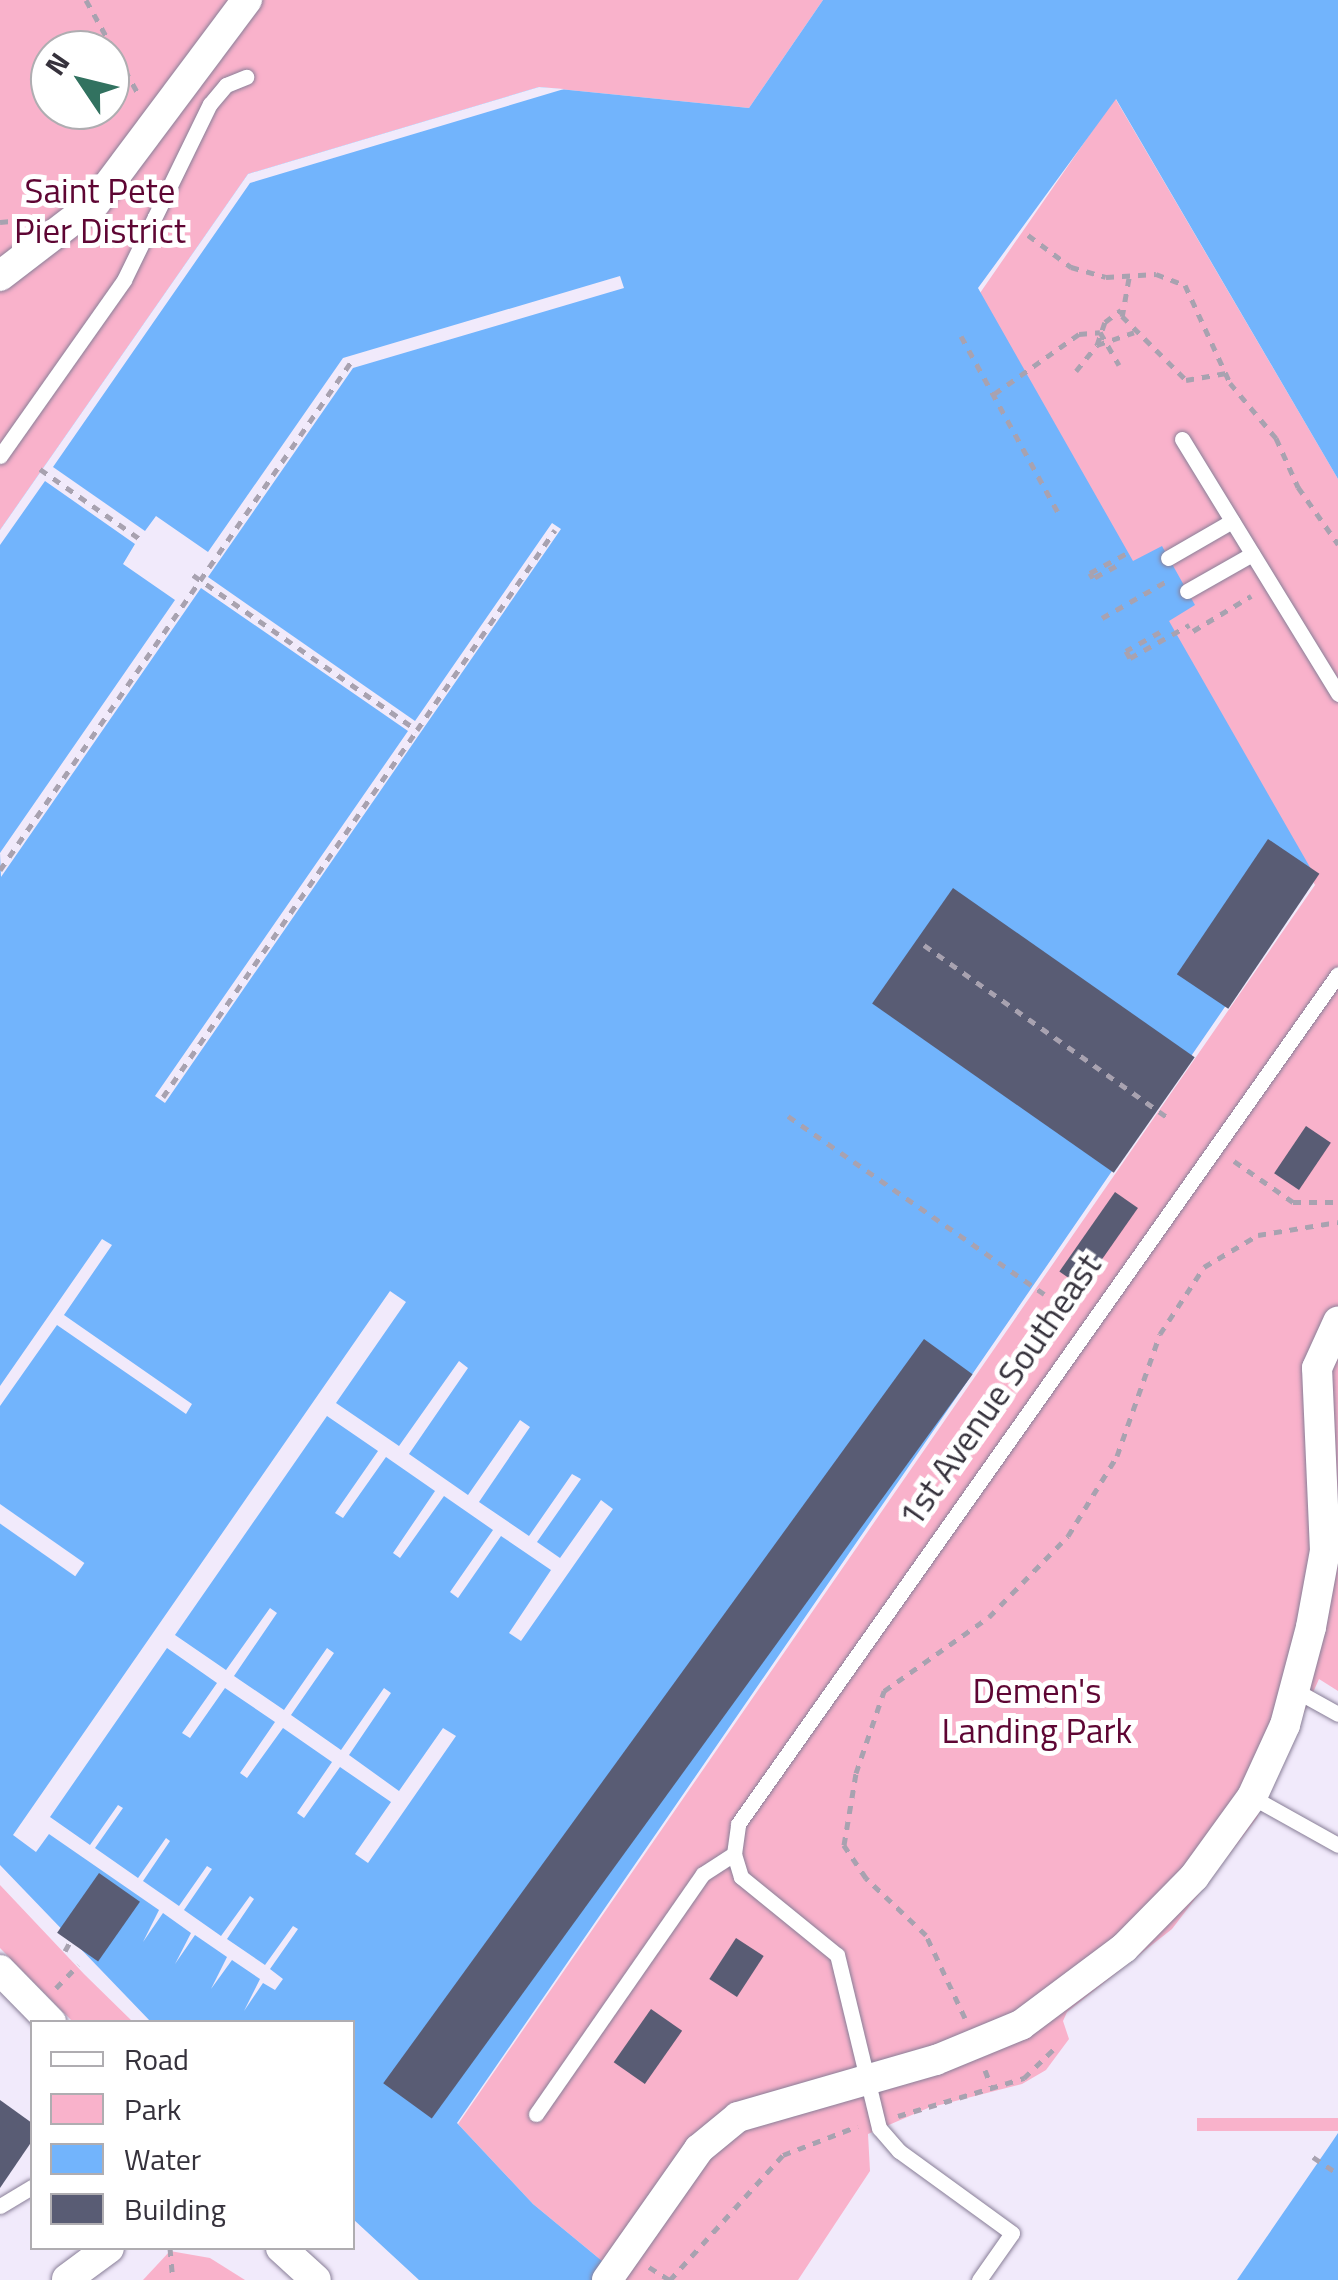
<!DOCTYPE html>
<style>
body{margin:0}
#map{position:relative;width:1338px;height:2280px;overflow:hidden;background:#f1eafb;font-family:"Titillium Web",sans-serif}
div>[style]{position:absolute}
.green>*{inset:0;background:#f9b2cb;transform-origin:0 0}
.water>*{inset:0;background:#72b4fc}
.pier>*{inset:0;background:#f1eafb;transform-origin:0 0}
.building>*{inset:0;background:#595c74;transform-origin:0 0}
.path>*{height:5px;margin-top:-2.5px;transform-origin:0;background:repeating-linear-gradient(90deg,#a8a2b0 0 8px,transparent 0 16px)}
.roads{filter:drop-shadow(0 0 2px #887e97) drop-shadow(0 0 2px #887e97)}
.lane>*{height:15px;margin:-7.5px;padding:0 7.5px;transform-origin:7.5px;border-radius:7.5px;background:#fff}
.street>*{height:30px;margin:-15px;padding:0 15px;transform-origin:15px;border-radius:15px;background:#fff}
span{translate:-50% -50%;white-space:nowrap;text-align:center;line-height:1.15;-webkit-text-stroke:10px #fff;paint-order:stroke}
.park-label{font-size:35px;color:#5e0533}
.street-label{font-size:35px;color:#36323c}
.legend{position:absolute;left:30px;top:2020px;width:325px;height:230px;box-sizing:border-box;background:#fff;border:2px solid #afadb1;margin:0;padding:12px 18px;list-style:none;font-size:30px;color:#36323c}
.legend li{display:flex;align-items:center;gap:20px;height:50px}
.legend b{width:50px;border:2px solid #afadb1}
.north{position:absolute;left:30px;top:30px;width:100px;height:100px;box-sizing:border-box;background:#fff;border:2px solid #afadb1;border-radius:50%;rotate:305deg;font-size:28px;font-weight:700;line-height:40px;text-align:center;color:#36323c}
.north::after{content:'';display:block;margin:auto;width:35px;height:45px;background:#327260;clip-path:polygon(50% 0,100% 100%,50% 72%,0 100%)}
</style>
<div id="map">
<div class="green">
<i style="clip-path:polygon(evenodd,0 0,823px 0,749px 108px,539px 87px,248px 174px,0 530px,0 0,50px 50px,110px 50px,110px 110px,50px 110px,50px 50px)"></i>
<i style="clip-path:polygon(1115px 98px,1338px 479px,1338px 1691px,1319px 1679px,1257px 1818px,1172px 1929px,1067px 2012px,1063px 2021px,1069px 2039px,1046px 2070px,1022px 2084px,928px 2108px,868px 2134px,870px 2171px,798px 2280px,625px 2280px,533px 2204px,458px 2124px,1315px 885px,980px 293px)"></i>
<i style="clip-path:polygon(0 1885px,84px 1974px,133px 2022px,73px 2022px,0 1948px)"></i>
<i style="left:1338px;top:2118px;width:13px;height:141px;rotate:90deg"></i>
<i style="clip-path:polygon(170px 2251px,210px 2258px,245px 2280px,143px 2280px)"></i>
</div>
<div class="water">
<i style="clip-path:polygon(823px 0,1338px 0,1338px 479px,1116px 99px,978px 288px,1133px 561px,1162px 546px,1195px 605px,1169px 621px,1315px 876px,457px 2123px,533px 2204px,625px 2280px,419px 2280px,353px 2219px,352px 2022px,151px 2022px,0 1865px,0 530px,248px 174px,539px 87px,749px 108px)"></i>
<i style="clip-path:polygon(1338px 2133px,1338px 2280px,1237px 2280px,1332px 2142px)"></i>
</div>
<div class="pier">
<i style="clip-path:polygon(539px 87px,564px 89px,250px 183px,53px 467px,145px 531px,156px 516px,208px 552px,343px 358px,620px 276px,624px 288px,353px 368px,208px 577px,415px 721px,552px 523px,561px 529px,165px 1103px,155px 1096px,408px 731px,201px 588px,1px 877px,0 853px,175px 600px,123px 564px,135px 544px,45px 481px,0 545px,0 530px,248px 174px)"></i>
<i style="clip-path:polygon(102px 1239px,112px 1245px,64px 1315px,192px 1404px,186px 1414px,57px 1325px,0 1406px,0 1386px)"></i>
<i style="clip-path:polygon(390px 1291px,406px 1302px,336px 1403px,399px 1446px,459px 1361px,468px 1368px,409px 1454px,468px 1495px,520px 1420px,530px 1427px,479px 1502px,529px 1536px,572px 1474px,581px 1479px,537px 1542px,560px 1558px,601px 1500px,613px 1509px,521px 1641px,509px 1633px,551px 1570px,501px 1536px,458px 1598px,450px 1592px,493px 1530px,444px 1496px,400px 1558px,393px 1553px,435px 1491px,386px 1457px,343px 1518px,335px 1513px,378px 1451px,327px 1416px,175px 1635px,226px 1670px,270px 1608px,277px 1613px,234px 1676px,284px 1710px,327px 1648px,334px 1653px,291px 1715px,341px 1750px,384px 1688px,391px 1693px,349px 1755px,399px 1791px,443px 1728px,456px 1736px,368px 1863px,355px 1854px,391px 1802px,340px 1767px,304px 1818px,297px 1813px,332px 1762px,283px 1728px,247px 1778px,240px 1773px,275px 1722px,225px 1688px,190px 1738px,182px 1733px,217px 1683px,167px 1648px,50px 1817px,90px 1845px,118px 1805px,123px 1808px,95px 1848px,138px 1878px,166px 1838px,170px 1841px,143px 1881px,179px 1906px,207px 1866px,212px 1869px,184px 1910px,221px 1936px,250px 1896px,254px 1899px,227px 1939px,265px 1965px,293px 1926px,298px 1929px,270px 1969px,283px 1979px,275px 1990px,263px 1983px,244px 2011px,260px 1979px,232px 1960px,211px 1989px,227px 1957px,195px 1935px,175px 1964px,191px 1933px,163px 1913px,143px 1942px,159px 1910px,49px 1834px,36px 1852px,13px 1835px)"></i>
<i style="left:0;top:1504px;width:103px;height:16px;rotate:35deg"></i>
</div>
<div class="building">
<i style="left:1268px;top:839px;width:62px;height:163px;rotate:34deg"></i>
<i style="left:953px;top:888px;width:295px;height:141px;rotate:35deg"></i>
<i style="left:1306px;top:1126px;width:30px;height:57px;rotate:34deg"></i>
<i style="left:1115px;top:1192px;width:28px;height:97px;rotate:35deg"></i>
<i style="left:924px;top:1339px;width:60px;height:920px;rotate:36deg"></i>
<i style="left:99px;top:1873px;width:50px;height:73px;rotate:35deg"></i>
<i style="left:736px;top:1938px;width:33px;height:49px;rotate:33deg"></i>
<i style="left:651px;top:2009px;width:38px;height:65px;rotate:35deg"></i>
<i style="clip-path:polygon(0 2100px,32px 2123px,32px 2141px,0 2188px)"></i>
</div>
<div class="path">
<i style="left:86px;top:0;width:111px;rotate:60.9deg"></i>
<i style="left:0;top:222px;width:22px;rotate:-5deg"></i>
<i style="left:1028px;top:235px;width:54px;rotate:36.7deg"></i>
<i style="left:1071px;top:267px;width:36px;rotate:16deg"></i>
<i style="left:1106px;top:277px;width:50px;rotate:-3.4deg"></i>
<i style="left:1156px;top:274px;width:31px;rotate:21deg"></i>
<i style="left:1185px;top:285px;width:108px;rotate:65.3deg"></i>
<i style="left:1230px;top:383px;width:72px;rotate:50.1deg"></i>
<i style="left:1276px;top:438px;width:54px;rotate:65.8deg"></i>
<i style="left:1298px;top:487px;width:70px;rotate:54.9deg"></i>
<i style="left:1129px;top:278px;width:39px;rotate:100deg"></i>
<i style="left:1122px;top:316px;width:91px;rotate:45deg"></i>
<i style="left:1186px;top:380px;width:41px;rotate:-9.9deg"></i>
<i style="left:961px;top:336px;width:205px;rotate:61.2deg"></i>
<i style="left:1097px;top:345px;width:24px;rotate:-71deg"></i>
<i style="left:1105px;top:322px;width:20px;rotate:-37deg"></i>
<i style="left:1076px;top:371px;width:33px;rotate:-51deg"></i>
<i style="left:1097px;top:345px;width:39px;rotate:-19deg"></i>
<i style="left:994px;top:394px;width:104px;rotate:-35.2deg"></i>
<i style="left:1079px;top:334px;width:21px;rotate:-5deg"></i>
<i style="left:1100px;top:332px;width:38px;rotate:60deg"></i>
<i style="left:40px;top:469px;width:122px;rotate:35deg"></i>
<i style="left:1116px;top:566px;width:26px;rotate:152deg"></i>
<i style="left:1093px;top:578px;width:6px;rotate:-121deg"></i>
<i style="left:1090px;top:573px;width:44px;rotate:-28.3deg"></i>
<i style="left:193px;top:575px;width:272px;rotate:34.7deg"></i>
<i style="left:417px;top:730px;width:243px;rotate:-55.4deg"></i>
<i style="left:1102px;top:618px;width:73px;rotate:-29.7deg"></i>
<i style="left:1193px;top:631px;width:68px;rotate:-31.1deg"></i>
<i style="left:1160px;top:632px;width:39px;rotate:151deg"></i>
<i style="left:1126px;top:651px;width:8px;rotate:60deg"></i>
<i style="left:1130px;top:658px;width:68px;rotate:-29.2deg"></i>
<i style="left:0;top:870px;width:617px;rotate:-55.36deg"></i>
<i style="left:924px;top:945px;width:298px;rotate:35.3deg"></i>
<i style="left:163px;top:1097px;width:446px;rotate:-55.3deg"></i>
<i style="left:788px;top:1116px;width:312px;rotate:34.8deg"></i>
<i style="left:1234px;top:1161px;width:72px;rotate:34.8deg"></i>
<i style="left:1293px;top:1202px;width:45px"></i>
<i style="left:65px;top:1951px;width:10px;rotate:-61deg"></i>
<i style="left:56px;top:1988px;width:32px;rotate:-46deg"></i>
<i style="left:965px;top:2018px;width:92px;rotate:-115.2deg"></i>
<i style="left:926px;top:1935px;width:83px;rotate:-136.5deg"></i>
<i style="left:866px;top:1878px;width:40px;rotate:-124deg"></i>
<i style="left:844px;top:1845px;width:73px;rotate:-80.5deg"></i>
<i style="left:856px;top:1773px;width:87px;rotate:-71.1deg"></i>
<i style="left:884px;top:1691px;width:128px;rotate:-35.2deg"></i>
<i style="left:989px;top:1617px;width:113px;rotate:-45.7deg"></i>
<i style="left:1068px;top:1536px;width:94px;rotate:-58.5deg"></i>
<i style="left:1117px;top:1456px;width:129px;rotate:-70.6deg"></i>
<i style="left:1160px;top:1334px;width:80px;rotate:-56.7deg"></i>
<i style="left:1204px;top:1267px;width:63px;rotate:-30.7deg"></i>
<i style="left:1258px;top:1235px;width:81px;rotate:-9.2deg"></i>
<i style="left:985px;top:2070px;width:17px;rotate:69deg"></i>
<i style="left:898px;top:2116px;width:132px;rotate:-16.8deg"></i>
<i style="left:1024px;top:2078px;width:43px;rotate:-44.1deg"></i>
<i style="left:1313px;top:2157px;width:30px;rotate:34deg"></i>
<i style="left:170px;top:2248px;width:32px;rotate:85deg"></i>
<i style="left:649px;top:2267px;width:25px;rotate:32deg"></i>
<i style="left:670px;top:2280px;width:169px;rotate:-47.9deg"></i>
<i style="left:783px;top:2155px;width:80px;rotate:-21.1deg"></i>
</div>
<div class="roads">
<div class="lane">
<i style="left:1182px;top:439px;width:299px;rotate:58.5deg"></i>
<i style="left:0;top:456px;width:215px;rotate:-54.8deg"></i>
<i style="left:124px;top:280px;width:196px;rotate:-64deg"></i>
<i style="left:210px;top:104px;width:25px;rotate:-50deg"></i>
<i style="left:226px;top:85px;width:22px;rotate:-22deg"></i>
<i style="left:1168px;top:558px;width:74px;rotate:-30deg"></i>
<i style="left:1187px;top:591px;width:75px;rotate:-29.6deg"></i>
<i style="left:1293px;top:1689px;width:51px;rotate:29.1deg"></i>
<i style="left:1252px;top:1797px;width:98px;rotate:29.2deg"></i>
<i style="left:536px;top:2114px;width:292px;rotate:-55.2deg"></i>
<i style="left:703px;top:1874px;width:37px;rotate:-33deg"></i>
<i style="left:0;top:2206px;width:37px;rotate:-31deg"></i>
<i style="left:979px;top:2280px;width:57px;rotate:-54.9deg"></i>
<i style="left:1012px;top:2233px;width:140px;rotate:-144deg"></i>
<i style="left:899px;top:2151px;width:30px;rotate:-131deg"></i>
<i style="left:879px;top:2128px;width:178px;rotate:-103.6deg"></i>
<i style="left:837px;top:1955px;width:124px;rotate:-140.9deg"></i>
<i style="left:741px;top:1877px;width:24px;rotate:-107deg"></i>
<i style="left:734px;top:1854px;width:30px;rotate:-82deg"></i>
<i style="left:738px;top:1824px;width:1040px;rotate:-54.78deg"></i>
</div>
<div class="street">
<i style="left:0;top:276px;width:120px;rotate:-37.5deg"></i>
<i style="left:95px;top:203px;width:254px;rotate:-53.2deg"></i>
<i style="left:0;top:1970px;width:73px;rotate:45.6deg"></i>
<i style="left:281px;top:2248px;width:47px;rotate:42.4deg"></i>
<i style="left:67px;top:2279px;width:52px;rotate:-36.4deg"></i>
<i style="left:607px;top:2280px;width:160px;rotate:-54.9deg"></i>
<i style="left:699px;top:2149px;width:50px;rotate:-39.4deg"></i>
<i style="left:738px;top:2117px;width:206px;rotate:-16.1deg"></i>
<i style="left:936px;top:2060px;width:92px;rotate:-22.4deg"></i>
<i style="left:1021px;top:2025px;width:129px;rotate:-36.8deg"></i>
<i style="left:1124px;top:1948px;width:100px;rotate:-45.4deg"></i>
<i style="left:1194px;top:1877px;width:99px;rotate:-54.1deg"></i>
<i style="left:1252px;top:1797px;width:79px;rotate:-65.4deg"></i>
<i style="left:1285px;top:1725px;width:101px;rotate:-75.1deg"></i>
<i style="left:1311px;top:1627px;width:77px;rotate:-79.6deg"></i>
<i style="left:1325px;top:1551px;width:183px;rotate:-92.5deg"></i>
<i style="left:1317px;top:1368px;width:51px;rotate:-65.5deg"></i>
</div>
</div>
<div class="park-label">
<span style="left:100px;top:210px">Saint Pete<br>Pier District</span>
<span style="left:1037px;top:1710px">Demen's<br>Landing Park</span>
</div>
<div class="street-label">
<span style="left:999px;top:1390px;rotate:-55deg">1st Avenue Southeast</span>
</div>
<ul class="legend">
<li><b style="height:12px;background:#fff"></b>Road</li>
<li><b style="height:28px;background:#f9b2cb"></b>Park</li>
<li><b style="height:28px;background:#72b4fc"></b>Water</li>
<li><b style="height:28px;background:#595c74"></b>Building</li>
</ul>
<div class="north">N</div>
</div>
